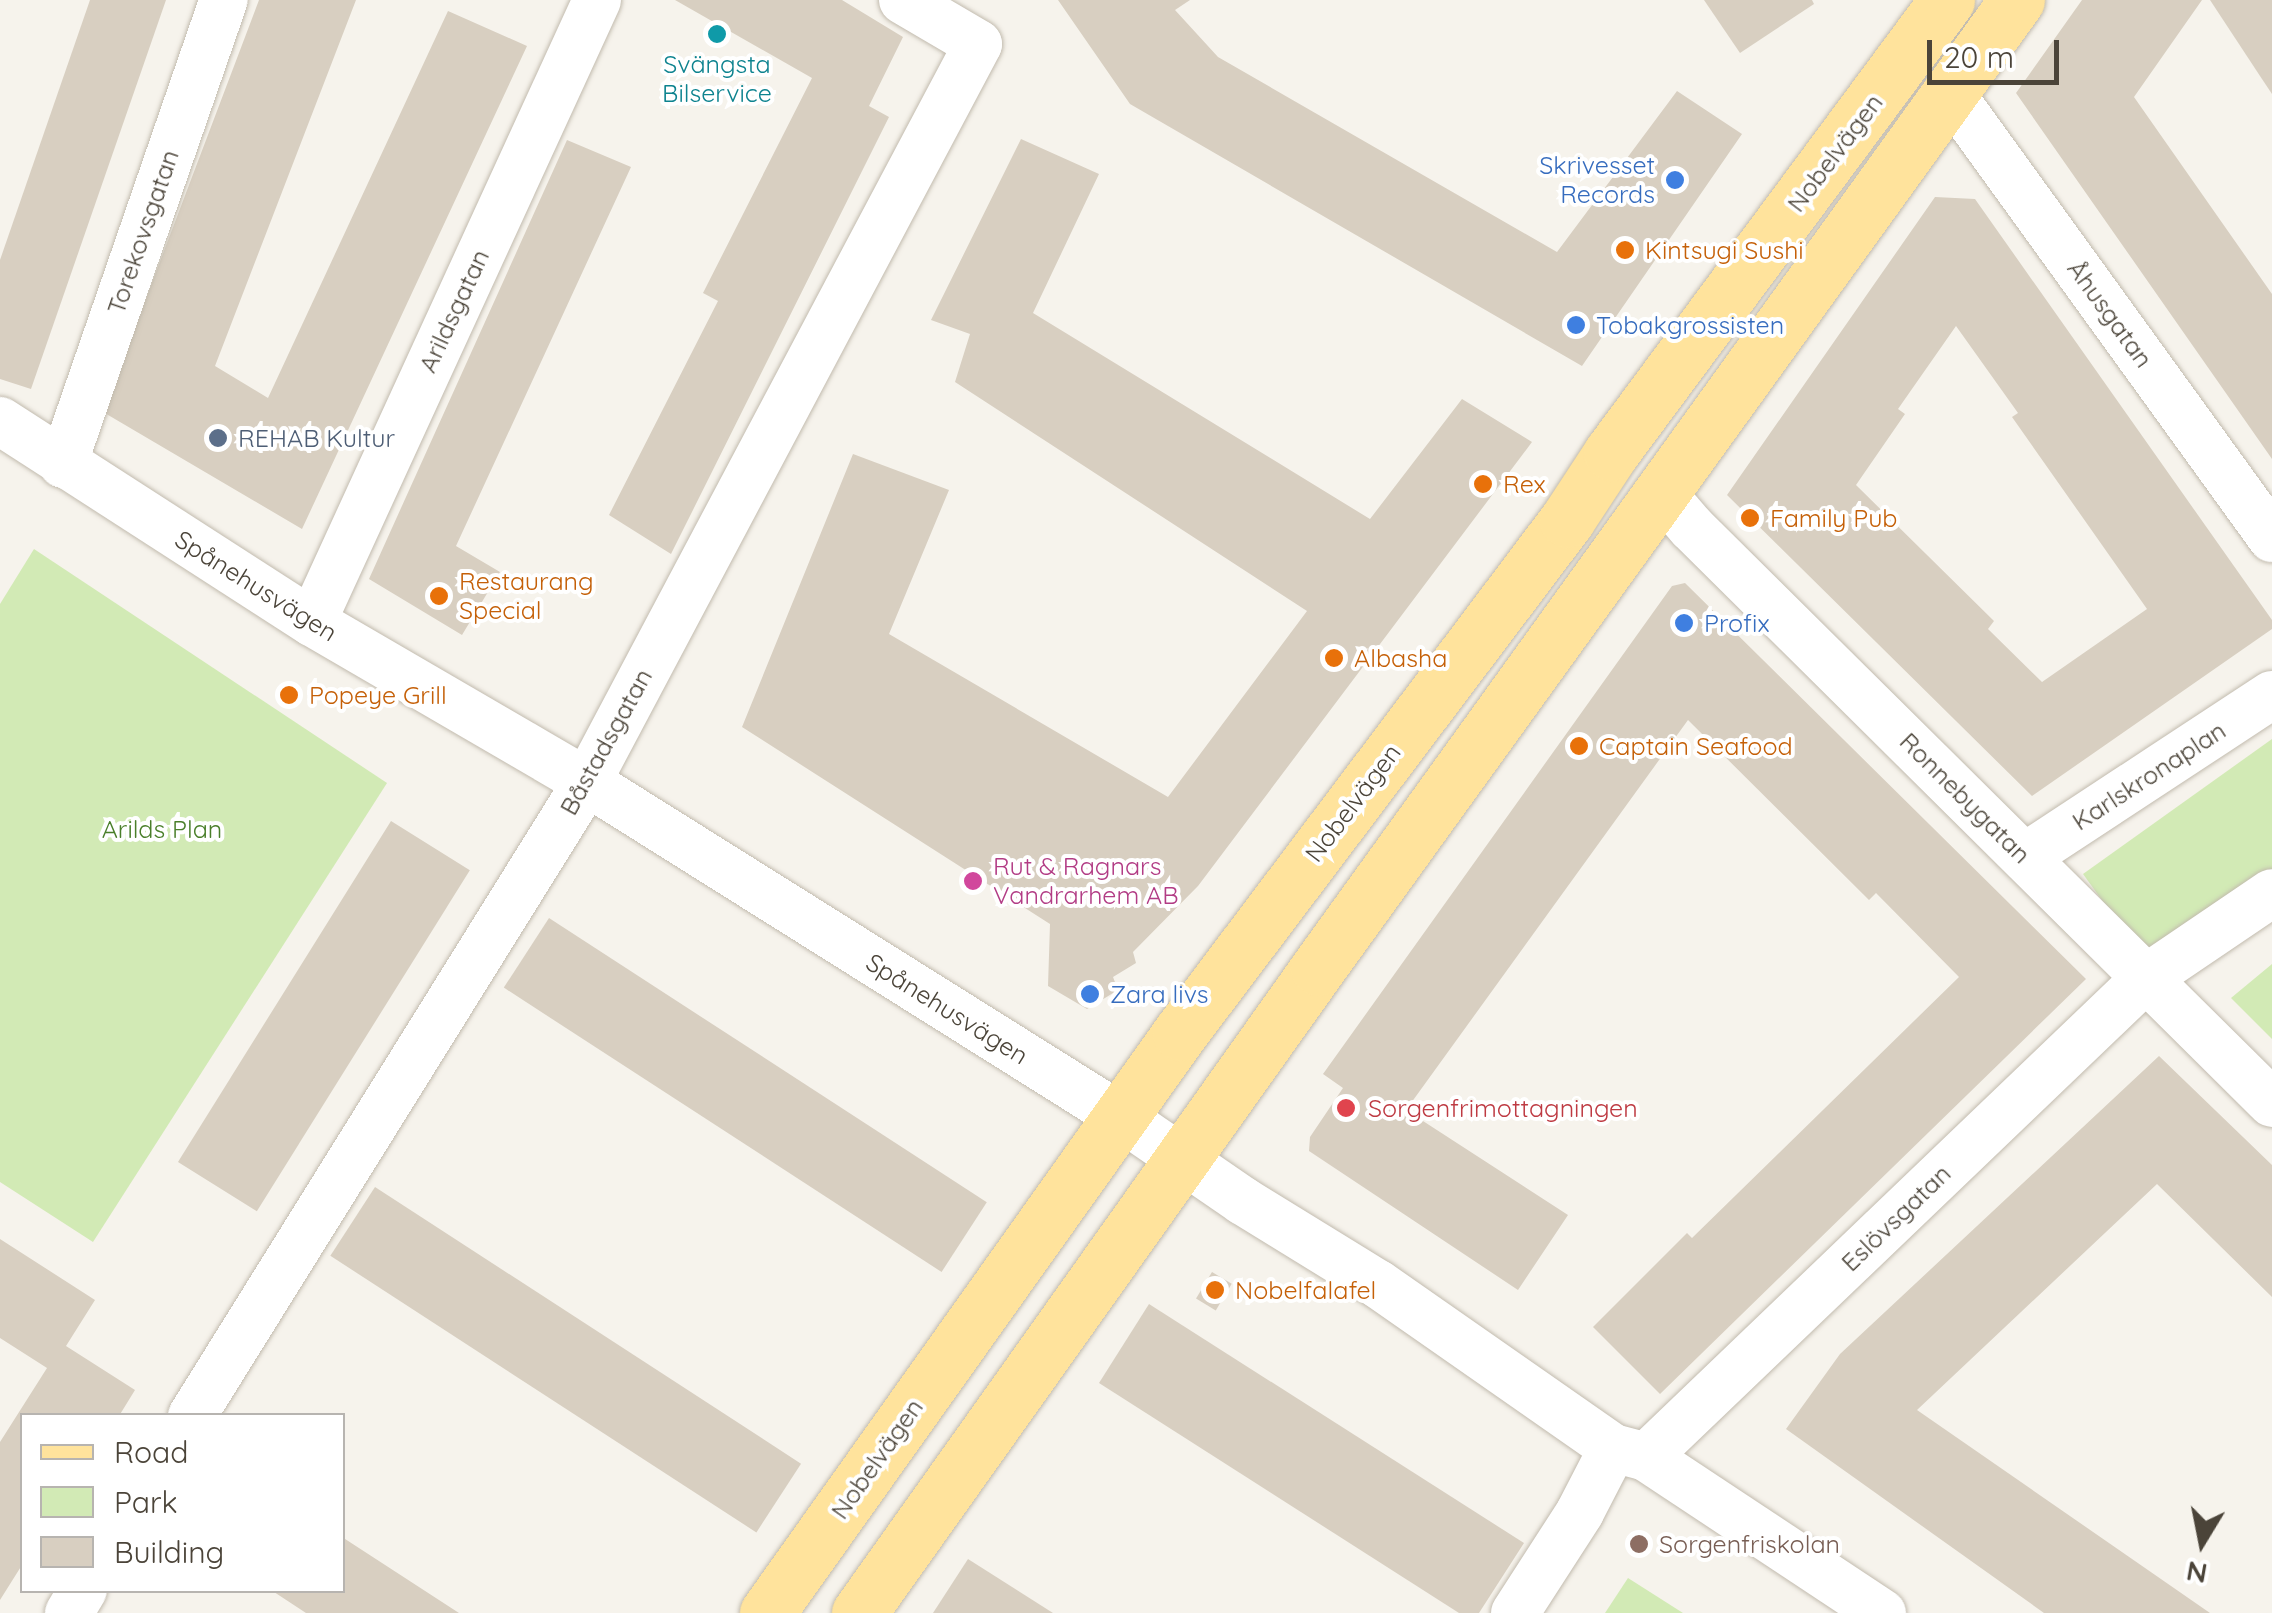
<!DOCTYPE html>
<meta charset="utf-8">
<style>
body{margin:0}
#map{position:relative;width:2272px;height:1613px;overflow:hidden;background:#f6f3ec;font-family:Quicksand,sans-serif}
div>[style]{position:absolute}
.green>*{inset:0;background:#d2eab5}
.building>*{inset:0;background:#d8cfc1;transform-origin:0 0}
.roads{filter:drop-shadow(0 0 2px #c2bbae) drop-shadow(0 0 2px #c2bbae)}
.minor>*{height:48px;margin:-24px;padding:0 24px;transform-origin:24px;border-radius:24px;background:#fff}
.major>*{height:55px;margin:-27.5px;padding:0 27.5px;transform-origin:27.5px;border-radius:27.5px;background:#ffe39c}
.dots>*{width:28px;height:28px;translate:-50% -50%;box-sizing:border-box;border:5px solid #fff;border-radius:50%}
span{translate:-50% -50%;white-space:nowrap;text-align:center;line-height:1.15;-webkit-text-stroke:8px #fff;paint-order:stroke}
.culture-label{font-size:25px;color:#0d838f}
.street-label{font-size:25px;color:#4b4439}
.shop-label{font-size:25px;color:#366cbe}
.right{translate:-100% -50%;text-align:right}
.left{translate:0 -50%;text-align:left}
.food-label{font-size:25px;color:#c56008}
.service-label{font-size:25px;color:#4e5e75}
.park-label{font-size:25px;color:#4a7f2a}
.hotel-label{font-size:25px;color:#b23c85}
.health-label{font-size:25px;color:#be3a42}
.education-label{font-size:25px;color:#785e54}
.legend{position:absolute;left:20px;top:1413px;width:325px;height:180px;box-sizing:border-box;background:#fff;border:2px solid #b7b4b0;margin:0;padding:12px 18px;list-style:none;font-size:30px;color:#4b4439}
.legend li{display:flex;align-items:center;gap:20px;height:50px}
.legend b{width:50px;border:2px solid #b7b4b0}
.north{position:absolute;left:2152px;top:1493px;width:100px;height:100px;-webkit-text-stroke:8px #fff;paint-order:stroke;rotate:190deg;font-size:28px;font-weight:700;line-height:40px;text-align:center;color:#4b4439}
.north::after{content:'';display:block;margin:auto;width:35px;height:45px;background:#4b4439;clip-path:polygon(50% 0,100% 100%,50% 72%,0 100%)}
.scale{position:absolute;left:1927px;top:40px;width:132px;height:45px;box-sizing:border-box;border:5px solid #4b4439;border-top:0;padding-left:12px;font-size:30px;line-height:35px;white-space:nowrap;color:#4b4439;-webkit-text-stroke:8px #fff;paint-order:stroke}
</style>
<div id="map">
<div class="green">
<i style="clip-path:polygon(34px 549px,387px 783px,93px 1242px,0 1182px,0 604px)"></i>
<i style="clip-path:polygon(2272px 739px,2272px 892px,2156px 975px,2083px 874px)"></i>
<i style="clip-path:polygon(2272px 964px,2272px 1039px,2231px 998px)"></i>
<i style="clip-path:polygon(1628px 1578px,1683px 1613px,1605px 1613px)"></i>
</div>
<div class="building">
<i style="clip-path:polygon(90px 0,166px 0,31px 389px,0 379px,0 260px)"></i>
<i style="clip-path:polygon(259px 0,356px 0,215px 366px,268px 398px,448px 11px,527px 46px,302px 529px,103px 412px)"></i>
<i style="clip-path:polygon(675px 0,842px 0,903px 37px,869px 106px,889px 117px,671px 554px,609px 515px,718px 301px,703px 293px,812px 78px)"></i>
<i style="clip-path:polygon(1058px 0,1190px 0,1175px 10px,1218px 57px,1557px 252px,1677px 91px,1742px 134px,1582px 366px,1130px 104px)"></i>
<i style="clip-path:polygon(1704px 0,1812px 0,1814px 4px,1740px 53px)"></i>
<i style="clip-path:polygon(2082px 0,2202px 0,2134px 97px,2272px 294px,2272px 459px,2016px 93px)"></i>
<i style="clip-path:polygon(2210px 0,2272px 0,2272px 94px,2260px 76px)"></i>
<i style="clip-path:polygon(1021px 139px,1099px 174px,1033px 313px,1370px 519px,1462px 399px,1532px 442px,1198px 886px,1133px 952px,1136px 963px,1113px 977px,1118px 990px,1087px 1009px,1048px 986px,1050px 924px,742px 727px,853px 454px,949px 490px,889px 634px,1168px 797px,1307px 611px,955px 382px,970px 334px,931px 320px)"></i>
<i style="clip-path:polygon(567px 140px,631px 167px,456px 546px,500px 572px,462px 635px,369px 579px)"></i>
<i style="clip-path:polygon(evenodd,1935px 197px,1975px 199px,2272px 620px,2272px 629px,2032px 796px,1727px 495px,1935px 197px,1956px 326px,2018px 413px,2012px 417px,2147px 609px,2042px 682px,1988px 629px,1994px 621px,1856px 485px,1905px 414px,1898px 409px,1956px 326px)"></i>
<i style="clip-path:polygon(1685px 583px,2086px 979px,1660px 1394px,1593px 1327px,1687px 1233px,1692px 1238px,1959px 977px,1876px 893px,1869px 900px,1688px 720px,1406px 1110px,1568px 1215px,1518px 1290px,1309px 1151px,1310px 1137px,1343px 1088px,1323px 1074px,1672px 586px)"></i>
<i style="left:391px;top:821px;width:93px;height:402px;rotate:32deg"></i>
<i style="left:549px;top:918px;width:522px;height:83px;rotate:33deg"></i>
<i style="clip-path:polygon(2159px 1056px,2272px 1165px,2272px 1297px,2157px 1184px,1917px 1410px,2210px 1613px,2044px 1613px,1786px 1429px,1840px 1354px)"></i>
<i style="left:375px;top:1187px;width:508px;height:82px;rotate:33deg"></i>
<i style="clip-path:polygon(0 1239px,95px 1300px,66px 1346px,135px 1390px,119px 1416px,22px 1416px,22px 1565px,0 1600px,0 1442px,47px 1368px,0 1338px)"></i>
<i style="left:1212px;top:1272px;width:23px;height:31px;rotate:31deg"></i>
<i style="clip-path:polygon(1149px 1304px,1524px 1543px,1479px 1613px,1459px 1613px,1099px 1383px)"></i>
<i style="clip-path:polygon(342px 1537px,459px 1613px,306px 1613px,271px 1590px,342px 1590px)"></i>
<i style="clip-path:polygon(968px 1559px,1053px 1613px,933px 1613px)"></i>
</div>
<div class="roads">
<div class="minor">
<i style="left:1948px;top:90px;width:553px;rotate:54.13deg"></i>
<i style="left:0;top:421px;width:371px;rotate:32.8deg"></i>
<i style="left:312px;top:622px;width:318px;rotate:30.2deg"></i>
<i style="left:587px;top:782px;width:630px;rotate:32.1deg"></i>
<i style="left:1121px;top:1117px;width:148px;rotate:34.5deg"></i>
<i style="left:1243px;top:1201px;width:158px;rotate:31.6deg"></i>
<i style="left:1378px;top:1284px;width:287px;rotate:34.9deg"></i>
<i style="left:1613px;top:1448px;width:34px;rotate:15deg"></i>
<i style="left:1646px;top:1457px;width:283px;rotate:33.5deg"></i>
<i style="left:63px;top:464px;width:491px;rotate:-70.9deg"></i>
<i style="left:1661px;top:492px;width:46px;rotate:49.4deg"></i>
<i style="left:1691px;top:527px;width:818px;rotate:44.75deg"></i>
<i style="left:312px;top:622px;width:684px;rotate:-65.38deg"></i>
<i style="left:2025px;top:857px;width:295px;rotate:-33.3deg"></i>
<i style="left:192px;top:1416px;width:747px;rotate:-58.08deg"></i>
<i style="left:587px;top:782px;width:835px;rotate:-62.08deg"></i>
<i style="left:978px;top:44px;width:87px;rotate:-149.6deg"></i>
<i style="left:1646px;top:1457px;width:691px;rotate:-43.77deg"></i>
<i style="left:2145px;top:979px;width:153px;rotate:-34.1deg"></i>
<i style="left:69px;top:1613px;width:27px;rotate:-59deg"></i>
<i style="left:1515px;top:1613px;width:120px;rotate:-57.2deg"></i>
<i style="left:1580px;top:1512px;width:72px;rotate:-62.7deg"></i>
</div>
<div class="major">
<i style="left:767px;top:1613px;width:712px;rotate:-54.55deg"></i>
<i style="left:1180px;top:1033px;width:643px;rotate:-52.97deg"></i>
<i style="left:1567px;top:520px;width:80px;rotate:-56.7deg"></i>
<i style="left:1611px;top:453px;width:564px;rotate:-53.43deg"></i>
<i style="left:859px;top:1613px;width:792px;rotate:-54.56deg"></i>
<i style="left:1318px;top:968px;width:1194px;rotate:-54.17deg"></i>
</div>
</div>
<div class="dots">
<i style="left:717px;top:34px;background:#0f9aa8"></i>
<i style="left:1675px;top:180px;background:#3f7fe0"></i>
<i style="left:1625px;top:250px;background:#e8710a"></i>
<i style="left:1576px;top:325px;background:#3f7fe0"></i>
<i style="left:218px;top:438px;background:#5c6f8a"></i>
<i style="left:1483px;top:484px;background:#e8710a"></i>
<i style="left:1750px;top:518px;background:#e8710a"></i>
<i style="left:439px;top:596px;background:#e8710a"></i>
<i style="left:1684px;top:623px;background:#3f7fe0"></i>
<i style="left:1334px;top:658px;background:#e8710a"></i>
<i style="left:289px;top:695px;background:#e8710a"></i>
<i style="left:1579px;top:746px;background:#e8710a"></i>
<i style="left:973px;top:881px;background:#d1479c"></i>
<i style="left:1090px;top:994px;background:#3f7fe0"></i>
<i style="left:1346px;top:1108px;background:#e0444e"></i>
<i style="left:1215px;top:1290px;background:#e8710a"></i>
<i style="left:1639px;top:1544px;background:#8d6e63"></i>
</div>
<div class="culture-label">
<span style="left:717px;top:79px">Svängsta<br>Bilservice</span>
</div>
<div class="street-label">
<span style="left:1835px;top:153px;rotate:-53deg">Nobelvägen</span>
<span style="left:143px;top:232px;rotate:-71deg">Torekovsgatan</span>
<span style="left:454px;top:311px;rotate:-65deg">Arildsgatan</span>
<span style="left:2110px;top:314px;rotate:54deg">Åhusgatan</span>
<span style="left:256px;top:586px;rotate:32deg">Spånehusvägen</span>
<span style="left:606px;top:742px;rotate:-61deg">Båstadsgatan</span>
<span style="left:2149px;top:776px;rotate:-33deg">Karlskronaplan</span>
<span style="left:1965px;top:798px;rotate:45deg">Ronnebygatan</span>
<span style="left:1353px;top:803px;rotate:-53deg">Nobelvägen</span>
<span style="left:947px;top:1009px;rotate:32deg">Spånehusvägen</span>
<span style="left:1896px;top:1218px;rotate:-44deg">Eslövsgatan</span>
<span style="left:877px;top:1459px;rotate:-55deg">Nobelvägen</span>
</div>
<div class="shop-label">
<span class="right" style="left:1655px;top:180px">Skrivesset<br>Records</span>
<span class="left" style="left:1596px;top:325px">Tobakgrossisten</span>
<span class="left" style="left:1704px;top:623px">Profix</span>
<span class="left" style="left:1110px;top:994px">Zara livs</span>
</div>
<div class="food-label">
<span class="left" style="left:1645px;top:250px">Kintsugi Sushi</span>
<span class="left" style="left:1503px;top:484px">Rex</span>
<span class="left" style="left:1770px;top:518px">Family Pub</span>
<span class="left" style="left:459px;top:596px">Restaurang<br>Special</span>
<span class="left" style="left:1354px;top:658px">Albasha</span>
<span class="left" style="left:309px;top:695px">Popeye Grill</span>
<span class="left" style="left:1599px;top:746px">Captain Seafood</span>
<span class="left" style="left:1235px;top:1290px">Nobelfalafel</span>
</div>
<div class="service-label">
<span class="left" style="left:238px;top:438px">REHAB Kultur</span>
</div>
<div class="park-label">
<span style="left:162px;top:829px">Arilds Plan</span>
</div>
<div class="hotel-label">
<span class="left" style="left:993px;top:881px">Rut &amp; Ragnars<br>Vandrarhem AB</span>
</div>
<div class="health-label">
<span class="left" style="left:1368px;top:1108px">Sorgenfrimottagningen</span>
</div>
<div class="education-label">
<span class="left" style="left:1659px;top:1544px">Sorgenfriskolan</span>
</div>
<ul class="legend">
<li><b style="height:12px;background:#ffe39c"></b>Road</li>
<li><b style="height:28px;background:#d2eab5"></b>Park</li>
<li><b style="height:28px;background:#d8cfc1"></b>Building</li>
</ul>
<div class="north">N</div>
<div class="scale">20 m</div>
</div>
